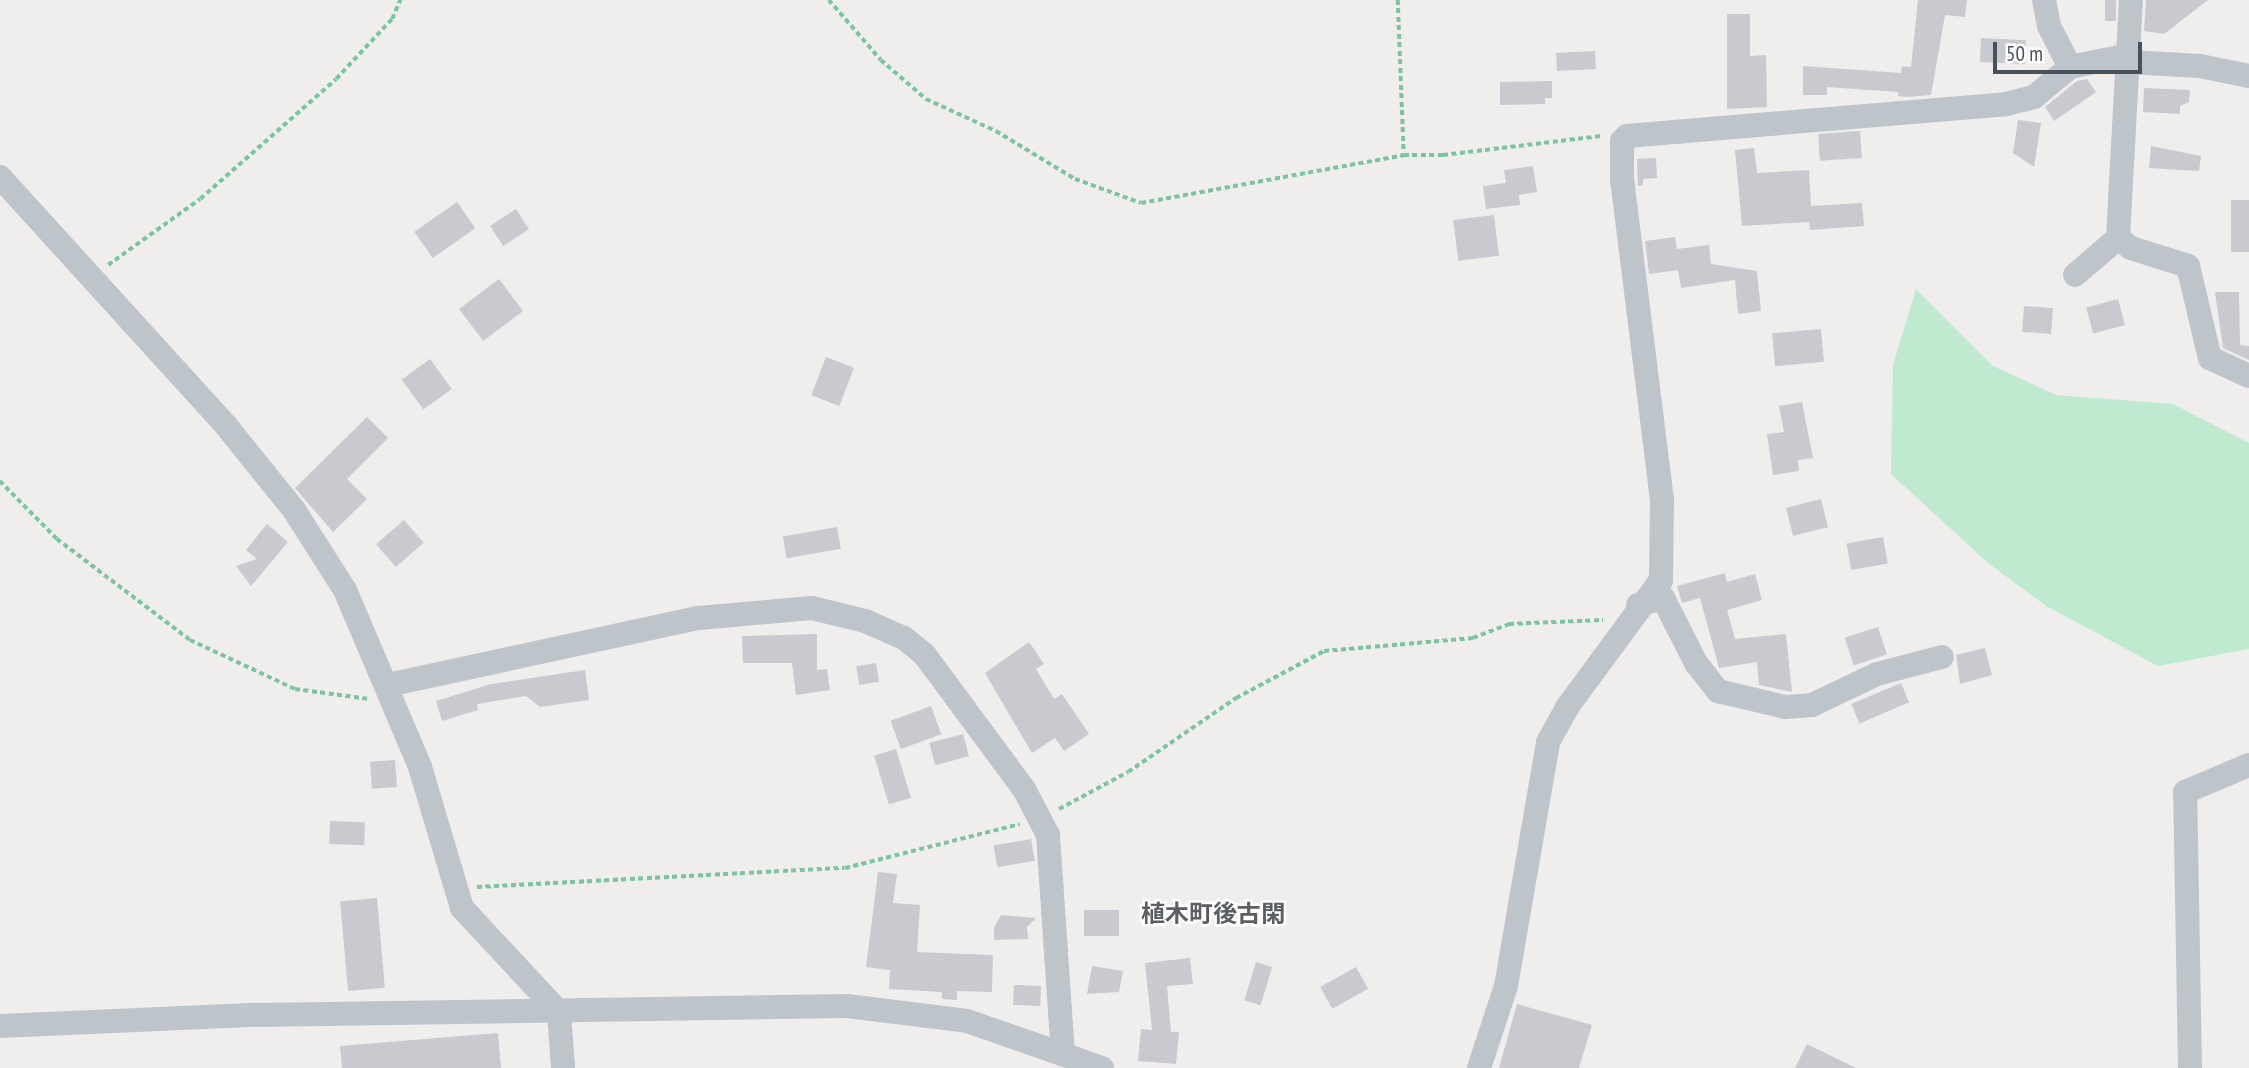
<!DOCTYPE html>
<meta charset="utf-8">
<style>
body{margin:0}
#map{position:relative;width:2249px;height:1068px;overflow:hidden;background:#f0eded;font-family:"PT Sans Narrow","Noto Sans JP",sans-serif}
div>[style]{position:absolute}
.green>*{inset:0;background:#bfeacf}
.building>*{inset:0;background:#c8cad0;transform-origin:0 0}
.path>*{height:3.5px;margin-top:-1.75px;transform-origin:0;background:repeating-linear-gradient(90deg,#7ac59f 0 5px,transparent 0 8.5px)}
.minor>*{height:24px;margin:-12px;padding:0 12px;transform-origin:12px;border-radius:12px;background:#bdc5cb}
span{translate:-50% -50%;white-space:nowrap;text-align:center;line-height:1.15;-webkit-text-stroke:5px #fff;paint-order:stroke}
.quarter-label{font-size:24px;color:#5b5e62;font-weight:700}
.scale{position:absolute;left:1993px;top:42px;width:149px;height:32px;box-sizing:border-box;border:4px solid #475159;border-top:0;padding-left:9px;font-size:21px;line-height:24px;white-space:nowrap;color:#475159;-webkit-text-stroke:5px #fff;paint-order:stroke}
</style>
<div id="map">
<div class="green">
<i style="clip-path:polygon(1916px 289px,1993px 366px,2056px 395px,2173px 404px,2249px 443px,2249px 649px,2158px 666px,2046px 606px,1988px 563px,1891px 474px,1893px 365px)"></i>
</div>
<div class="building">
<i style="clip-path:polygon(1918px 0,1967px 0,1965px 17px,1945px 15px,1931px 95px,1907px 97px,1898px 96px,1898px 92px,1827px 87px,1827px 95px,1803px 95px,1803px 66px,1901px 73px,1902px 66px,1911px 67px)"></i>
<i style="left:2105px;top:0;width:11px;height:21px"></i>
<i style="clip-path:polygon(2146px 0,2208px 0,2164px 34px,2144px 31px)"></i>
<i style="clip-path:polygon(1727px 14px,1750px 14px,1750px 56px,1766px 55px,1767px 107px,1727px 109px)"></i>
<i style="left:1981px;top:38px;width:45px;height:24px;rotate:3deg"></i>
<i style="left:1595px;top:51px;width:18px;height:39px;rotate:87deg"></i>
<i style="clip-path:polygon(2087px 79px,2096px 92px,2054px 121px,2045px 107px,2077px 81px)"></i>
<i style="clip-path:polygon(1552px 81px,1552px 98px,1545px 98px,1545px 104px,1500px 105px,1500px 82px)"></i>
<i style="clip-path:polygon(2144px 88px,2190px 90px,2189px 102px,2180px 106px,2180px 114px,2143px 112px)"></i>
<i style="clip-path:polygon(2018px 120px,2041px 123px,2034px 167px,2013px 153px)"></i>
<i style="left:1860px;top:131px;width:27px;height:42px;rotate:86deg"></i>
<i style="clip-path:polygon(2151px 146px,2201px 156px,2199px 171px,2149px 168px)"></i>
<i style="clip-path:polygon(1754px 148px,1757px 173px,1809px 170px,1811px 206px,1862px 203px,1864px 226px,1810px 230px,1809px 222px,1742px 226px,1735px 150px)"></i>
<i style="clip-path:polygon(1656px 158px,1657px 178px,1643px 179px,1643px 185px,1638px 186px,1637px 159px)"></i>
<i style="clip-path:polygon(1533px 166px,1537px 192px,1519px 195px,1520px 205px,1486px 209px,1483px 186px,1506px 183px,1504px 170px)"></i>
<i style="left:2231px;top:200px;width:18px;height:52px"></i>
<i style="left:457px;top:202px;width:32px;height:52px;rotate:55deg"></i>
<i style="left:516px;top:209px;width:24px;height:31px;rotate:57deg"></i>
<i style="left:1494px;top:215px;width:41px;height:41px;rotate:83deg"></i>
<i style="clip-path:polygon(1675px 237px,1677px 249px,1709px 245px,1711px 264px,1757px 271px,1761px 311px,1738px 314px,1735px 280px,1681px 288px,1678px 270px,1649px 274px,1645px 241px)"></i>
<i style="left:499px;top:279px;width:40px;height:50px;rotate:53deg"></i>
<i style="clip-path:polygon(2215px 292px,2239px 292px,2240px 345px,2249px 346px,2249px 360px,2223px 348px)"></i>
<i style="left:2118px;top:299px;width:27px;height:33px;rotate:75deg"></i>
<i style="left:2024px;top:306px;width:29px;height:26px;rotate:4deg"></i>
<i style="left:1821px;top:329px;width:33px;height:49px;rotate:85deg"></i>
<i style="left:826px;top:357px;width:30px;height:41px;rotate:21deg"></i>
<i style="left:430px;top:359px;width:37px;height:35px;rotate:54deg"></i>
<i style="clip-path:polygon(1802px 402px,1813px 458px,1798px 460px,1799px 471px,1773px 475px,1767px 434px,1784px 432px,1779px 406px)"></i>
<i style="clip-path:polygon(367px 417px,388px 438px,347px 479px,367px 499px,333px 532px,295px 488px)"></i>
<i style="left:1821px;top:499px;width:29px;height:36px;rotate:76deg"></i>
<i style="left:404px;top:520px;width:30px;height:37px;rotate:49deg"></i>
<i style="clip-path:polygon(267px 524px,288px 542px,251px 586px,236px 566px,257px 559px,246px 550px)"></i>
<i style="left:837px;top:527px;width:22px;height:55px;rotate:80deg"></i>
<i style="left:1883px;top:537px;width:27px;height:37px;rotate:80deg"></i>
<i style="clip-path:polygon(1725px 573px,1727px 582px,1755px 574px,1762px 600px,1727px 610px,1735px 639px,1786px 634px,1792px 692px,1759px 685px,1757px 662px,1719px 668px,1700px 598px,1682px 603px,1677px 586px)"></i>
<i style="left:1878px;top:627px;width:29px;height:35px;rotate:72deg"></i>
<i style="clip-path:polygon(817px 634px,817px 670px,827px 669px,830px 690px,796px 695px,792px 663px,743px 663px,742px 636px)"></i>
<i style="clip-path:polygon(1029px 642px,1044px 664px,1036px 669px,1054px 699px,1062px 694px,1089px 734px,1064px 751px,1055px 738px,1032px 753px,985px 673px)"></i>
<i style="clip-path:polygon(1985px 648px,1992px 675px,1960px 684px,1956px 655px)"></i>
<i style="left:876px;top:663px;width:19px;height:20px;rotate:81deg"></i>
<i style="clip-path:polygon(585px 670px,589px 700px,540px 707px,526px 696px,477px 704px,478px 710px,442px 721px,436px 701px,491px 684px)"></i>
<i style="left:1901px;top:683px;width:21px;height:54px;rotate:67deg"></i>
<i style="left:931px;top:706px;width:30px;height:43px;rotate:70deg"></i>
<i style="left:963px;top:734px;width:23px;height:35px;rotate:75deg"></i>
<i style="left:896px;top:749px;width:51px;height:23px;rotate:73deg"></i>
<i style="left:395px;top:760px;width:27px;height:25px;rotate:86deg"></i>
<i style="left:330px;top:821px;width:35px;height:23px;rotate:2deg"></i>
<i style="left:1031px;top:839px;width:22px;height:38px;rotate:80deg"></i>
<i style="clip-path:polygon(878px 872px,897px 874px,893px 903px,920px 905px,917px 952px,993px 955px,992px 992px,957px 991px,957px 1000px,942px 999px,942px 992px,889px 989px,890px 970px,866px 967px)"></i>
<i style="left:377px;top:898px;width:90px;height:37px;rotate:85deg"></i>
<i style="left:1119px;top:910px;width:26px;height:35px;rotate:90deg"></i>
<i style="clip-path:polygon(1001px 915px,1036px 918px,1027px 927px,1028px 939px,994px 940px,994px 928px)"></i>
<i style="clip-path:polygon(1190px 958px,1193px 984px,1167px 986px,1171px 1032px,1179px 1032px,1176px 1064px,1138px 1061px,1141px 1029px,1152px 1030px,1145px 963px)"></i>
<i style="left:1256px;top:962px;width:17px;height:40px;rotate:17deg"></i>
<i style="clip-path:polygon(1092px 966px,1123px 971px,1119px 992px,1087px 994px)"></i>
<i style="left:1356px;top:967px;width:25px;height:41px;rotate:61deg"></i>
<i style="left:1014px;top:985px;width:27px;height:20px;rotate:2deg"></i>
<i style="clip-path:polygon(1517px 1004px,1592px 1025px,1579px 1068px,1499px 1068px)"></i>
<i style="clip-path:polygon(498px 1033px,501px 1068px,342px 1068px,340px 1046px)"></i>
<i style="clip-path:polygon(1807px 1044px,1856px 1068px,1795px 1068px)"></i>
</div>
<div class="path">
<i style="left:829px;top:0;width:79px;rotate:49.1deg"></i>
<i style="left:881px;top:60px;width:60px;rotate:40.9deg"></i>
<i style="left:926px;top:99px;width:77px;rotate:24.6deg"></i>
<i style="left:996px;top:131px;width:92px;rotate:31.3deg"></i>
<i style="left:1075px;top:179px;width:70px;rotate:20deg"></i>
<i style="left:1141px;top:203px;width:267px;rotate:-10.3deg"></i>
<i style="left:1404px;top:155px;width:39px"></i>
<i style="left:1443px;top:155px;width:159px;rotate:-6.9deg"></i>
<i style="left:1398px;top:0;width:155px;rotate:87.8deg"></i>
<i style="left:108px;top:265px;width:113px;rotate:-35.7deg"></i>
<i style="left:200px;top:199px;width:181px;rotate:-41.4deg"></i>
<i style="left:336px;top:79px;width:82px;rotate:-47deg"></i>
<i style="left:392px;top:19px;width:21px;rotate:-67deg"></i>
<i style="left:0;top:481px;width:81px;rotate:45.5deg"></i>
<i style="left:57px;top:539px;width:167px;rotate:37.2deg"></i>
<i style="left:190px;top:640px;width:116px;rotate:25deg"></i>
<i style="left:295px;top:689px;width:75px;rotate:7.7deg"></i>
<i style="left:1059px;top:809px;width:78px;rotate:-28.2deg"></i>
<i style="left:1128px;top:772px;width:131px;rotate:-34.4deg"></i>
<i style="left:1236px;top:698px;width:100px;rotate:-28.1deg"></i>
<i style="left:1324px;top:651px;width:150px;rotate:-5deg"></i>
<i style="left:1473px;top:638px;width:39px;rotate:-21deg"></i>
<i style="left:1509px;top:624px;width:94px;rotate:-2.4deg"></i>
<i style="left:477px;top:887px;width:368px;rotate:-3deg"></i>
<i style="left:845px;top:868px;width:180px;rotate:-14.1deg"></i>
</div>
<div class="minor">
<i style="left:2044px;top:0;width:26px;rotate:79deg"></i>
<i style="left:2049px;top:26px;width:46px;rotate:62.9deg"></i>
<i style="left:2070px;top:67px;width:60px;rotate:-11.5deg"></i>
<i style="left:2129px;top:62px;width:71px;rotate:3.2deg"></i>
<i style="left:2200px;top:66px;width:50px;rotate:11.5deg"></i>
<i style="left:0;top:177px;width:339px;rotate:47.7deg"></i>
<i style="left:228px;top:428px;width:105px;rotate:51.2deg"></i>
<i style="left:294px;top:510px;width:95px;rotate:57.5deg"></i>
<i style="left:345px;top:590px;width:192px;rotate:67deg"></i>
<i style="left:420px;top:767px;width:147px;rotate:73.4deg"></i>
<i style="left:462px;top:908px;width:142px;rotate:47deg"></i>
<i style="left:559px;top:1012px;width:56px;rotate:85.9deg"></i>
<i style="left:2118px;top:238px;width:16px;rotate:38deg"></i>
<i style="left:2131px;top:248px;width:60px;rotate:17.5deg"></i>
<i style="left:2188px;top:266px;width:95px;rotate:76.6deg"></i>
<i style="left:2210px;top:358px;width:43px;rotate:24.8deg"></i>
<i style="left:2075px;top:275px;width:57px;rotate:-40.7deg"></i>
<i style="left:2118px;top:238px;width:238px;rotate:-86.9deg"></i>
<i style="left:1638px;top:605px;width:26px;rotate:-16deg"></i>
<i style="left:1663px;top:598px;width:73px;rotate:63.1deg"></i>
<i style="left:1696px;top:663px;width:36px;rotate:52deg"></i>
<i style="left:1718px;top:691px;width:69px;rotate:13.4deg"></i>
<i style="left:1785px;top:707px;width:27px;rotate:-4deg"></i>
<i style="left:1812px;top:705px;width:72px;rotate:-25.5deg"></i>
<i style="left:1877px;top:674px;width:67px;rotate:-14.7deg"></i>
<i style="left:388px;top:685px;width:318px;rotate:-12.2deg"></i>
<i style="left:699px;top:618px;width:113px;rotate:-5.1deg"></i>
<i style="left:812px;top:608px;width:55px;rotate:13.8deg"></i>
<i style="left:865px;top:621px;width:43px;rotate:23.6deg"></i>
<i style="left:904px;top:638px;width:26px;rotate:39deg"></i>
<i style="left:924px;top:654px;width:168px;rotate:53.5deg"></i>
<i style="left:1024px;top:789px;width:52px;rotate:62.4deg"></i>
<i style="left:1048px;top:835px;width:220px;rotate:86.1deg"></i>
<i style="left:0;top:1026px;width:257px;rotate:-2.5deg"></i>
<i style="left:257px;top:1015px;width:590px;rotate:-0.87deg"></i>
<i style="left:847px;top:1006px;width:121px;rotate:7.1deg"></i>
<i style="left:967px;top:1021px;width:143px;rotate:19.2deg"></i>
<i style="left:1479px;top:1068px;width:86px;rotate:-71.8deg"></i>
<i style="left:1506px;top:986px;width:248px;rotate:-80.2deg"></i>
<i style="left:1548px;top:742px;width:41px;rotate:-60.9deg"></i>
<i style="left:1568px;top:706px;width:157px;rotate:-53.6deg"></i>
<i style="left:1661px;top:580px;width:80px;rotate:-89.3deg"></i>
<i style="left:1662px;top:500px;width:321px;rotate:-97.1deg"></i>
<i style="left:1622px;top:181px;width:40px;rotate:-90deg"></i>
<i style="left:1622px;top:141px;width:7px;rotate:-45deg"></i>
<i style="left:1627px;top:136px;width:380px;rotate:-4.8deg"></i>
<i style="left:2006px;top:104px;width:29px;rotate:-14deg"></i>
<i style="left:2034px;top:97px;width:47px;rotate:-39.8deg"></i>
<i style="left:2190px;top:1068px;width:276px;rotate:-91deg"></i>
<i style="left:2185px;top:792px;width:69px;rotate:-22.9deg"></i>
</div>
<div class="quarter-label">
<span style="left:1213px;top:914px">植木町後古閑</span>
</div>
<div class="scale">50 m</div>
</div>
